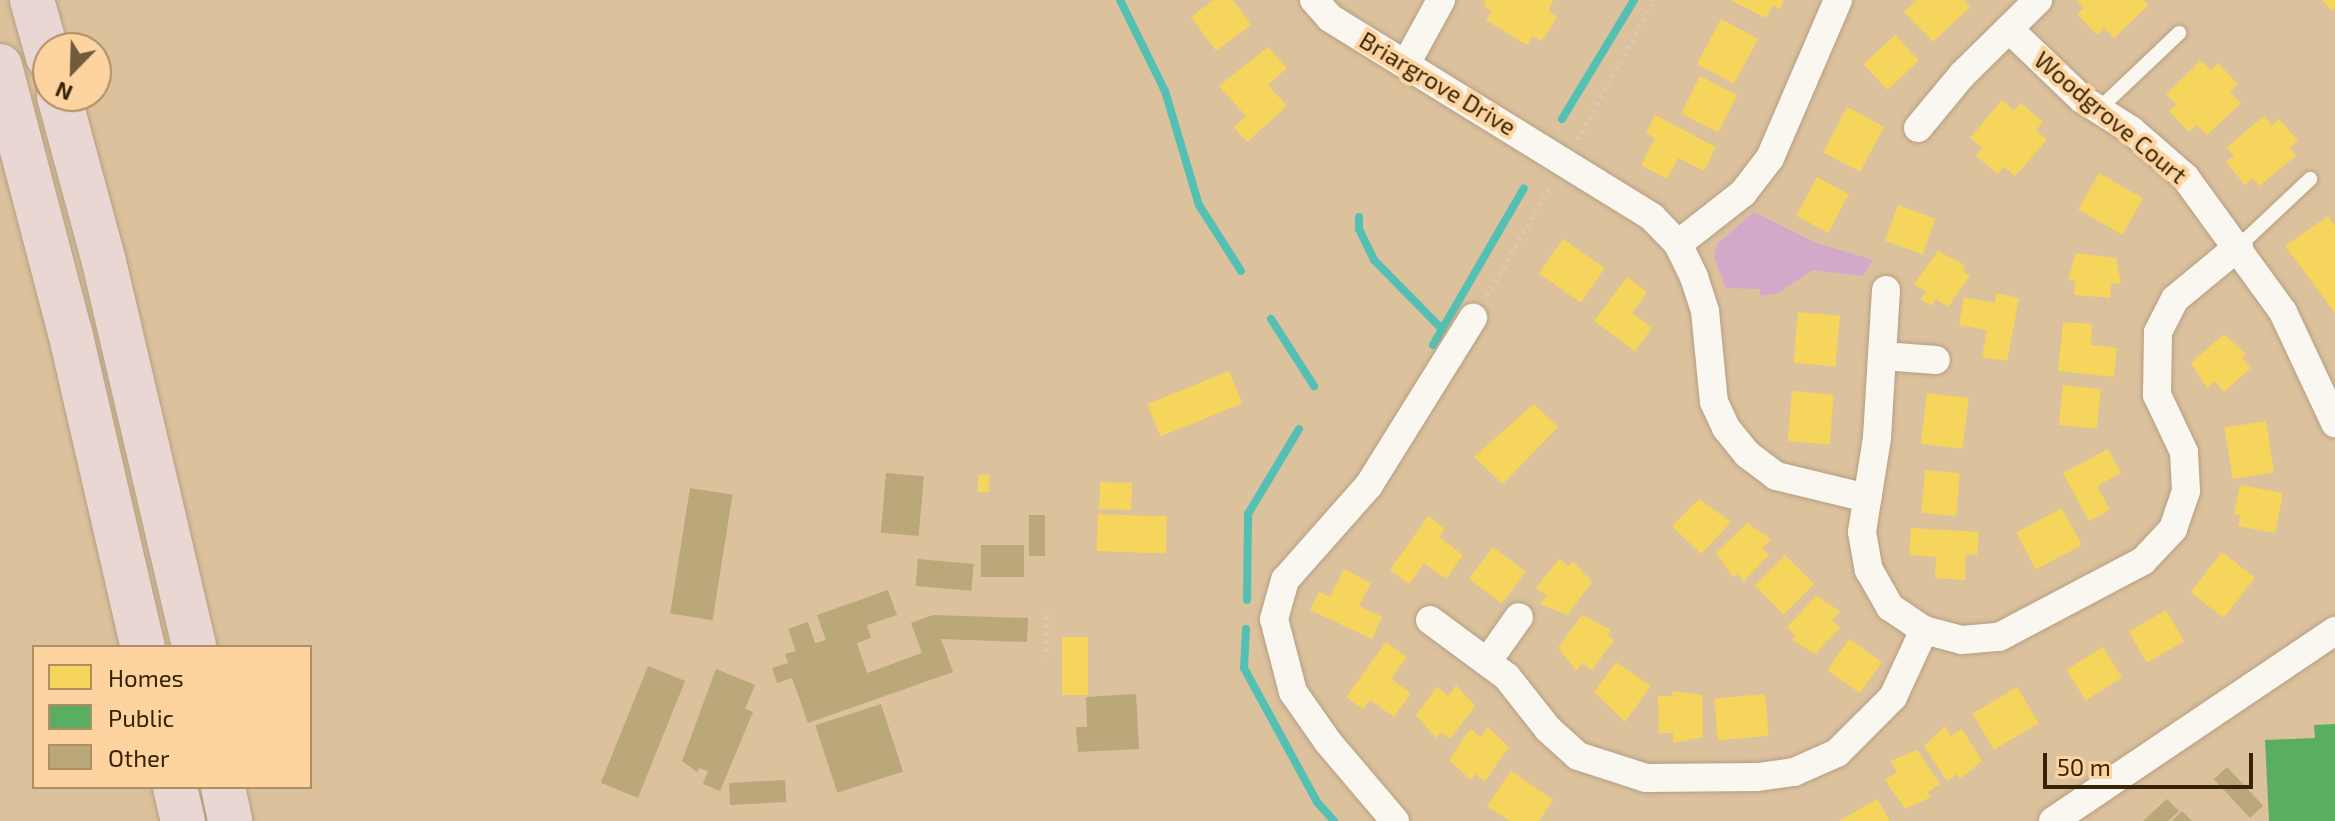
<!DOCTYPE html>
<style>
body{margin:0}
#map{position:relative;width:2335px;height:821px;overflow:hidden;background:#dcc19d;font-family:"Exo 2",sans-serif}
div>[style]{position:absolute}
.green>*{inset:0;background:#d4a8c8}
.homes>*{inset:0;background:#f6d55c;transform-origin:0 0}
.public>*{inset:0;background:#5aae61}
.stream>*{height:8px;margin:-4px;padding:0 4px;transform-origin:4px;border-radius:4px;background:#54c0b3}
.building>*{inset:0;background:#baa77a;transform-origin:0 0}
.path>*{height:5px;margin-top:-2.5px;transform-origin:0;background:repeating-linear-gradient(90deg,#d4ccc1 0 2px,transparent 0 8px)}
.roads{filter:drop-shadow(0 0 2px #b49f82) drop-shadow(0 0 2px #b49f82)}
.lane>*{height:14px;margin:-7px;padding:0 7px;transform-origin:7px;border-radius:7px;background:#faf6f0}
.street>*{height:28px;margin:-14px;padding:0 14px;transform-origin:14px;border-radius:14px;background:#faf6f0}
.highway>*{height:44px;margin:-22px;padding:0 22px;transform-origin:22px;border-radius:22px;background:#ead7d3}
span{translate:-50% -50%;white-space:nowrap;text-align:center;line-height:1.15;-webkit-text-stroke:8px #fdd4a0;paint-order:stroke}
.street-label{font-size:24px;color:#372407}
.legend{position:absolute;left:32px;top:645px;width:280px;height:144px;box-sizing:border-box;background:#fdd4a0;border:2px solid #ae8e63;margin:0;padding:10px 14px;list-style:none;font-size:24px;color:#372407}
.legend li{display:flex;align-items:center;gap:16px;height:40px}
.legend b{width:40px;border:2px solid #ae8e63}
.north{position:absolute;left:32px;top:32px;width:80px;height:80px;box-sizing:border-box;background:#fdd4a0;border:2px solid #ae8e63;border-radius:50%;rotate:203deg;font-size:22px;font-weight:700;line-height:32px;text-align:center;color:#372407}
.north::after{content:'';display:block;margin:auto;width:28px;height:36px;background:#715b3c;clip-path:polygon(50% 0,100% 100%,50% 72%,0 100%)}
.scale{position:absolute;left:2043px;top:753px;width:210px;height:36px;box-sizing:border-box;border:4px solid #372407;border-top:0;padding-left:10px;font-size:24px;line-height:28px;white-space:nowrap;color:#372407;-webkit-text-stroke:6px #fdd4a0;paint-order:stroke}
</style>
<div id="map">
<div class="green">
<i style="clip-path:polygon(1754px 212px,1814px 242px,1873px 260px,1862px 276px,1813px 270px,1778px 293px,1760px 296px,1760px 289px,1726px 288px,1714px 257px,1717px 244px)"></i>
</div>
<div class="homes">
<i style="clip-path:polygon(1213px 0,1233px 0,1251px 25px,1216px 51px,1191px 17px)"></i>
<i style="clip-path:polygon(1486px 0,1553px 0,1549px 11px,1557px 17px,1542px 41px,1533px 36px,1527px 45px,1486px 20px,1492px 11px,1483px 6px)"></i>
<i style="clip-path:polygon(1730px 0,1784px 0,1780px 9px,1773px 5px,1766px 18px)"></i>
<i style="clip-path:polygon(1917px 0,1964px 0,1970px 7px,1933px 42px,1904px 12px)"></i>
<i style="clip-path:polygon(2077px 0,2144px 0,2149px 5px,2114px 38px,2104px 28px,2097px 35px,2077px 14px,2084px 8px)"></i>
<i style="clip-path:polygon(2322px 0,2335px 0,2335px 8px,2332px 11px)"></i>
<i style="left:1721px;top:19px;width:42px;height:51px;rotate:28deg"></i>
<i style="left:1895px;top:35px;width:35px;height:43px;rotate:47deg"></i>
<i style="clip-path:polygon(1268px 47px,1287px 68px,1268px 85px,1287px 106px,1247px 142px,1234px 127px,1246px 116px,1219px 86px)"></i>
<i style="clip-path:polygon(2201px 60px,2211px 70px,2218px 63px,2238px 84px,2230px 92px,2241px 103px,2207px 135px,2197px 125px,2189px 132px,2169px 111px,2176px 105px,2166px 94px)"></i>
<i style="left:1700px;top:76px;width:42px;height:42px;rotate:27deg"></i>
<i style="clip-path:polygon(2002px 100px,2014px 111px,2021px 103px,2043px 122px,2036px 130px,2047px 140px,2015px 176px,2004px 167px,1998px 174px,1976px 156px,1982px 148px,1970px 138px)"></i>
<i style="left:1847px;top:107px;width:42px;height:51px;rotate:28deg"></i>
<i style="clip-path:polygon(1655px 115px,1716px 147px,1704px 171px,1678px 158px,1667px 179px,1641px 165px,1655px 138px,1646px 133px)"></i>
<i style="clip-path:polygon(2264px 116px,2272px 125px,2279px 119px,2298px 141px,2290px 148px,2296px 156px,2259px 186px,2253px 178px,2245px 185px,2226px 162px,2234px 156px,2227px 147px)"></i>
<i style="left:2099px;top:173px;width:51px;height:42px;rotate:30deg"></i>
<i style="left:1817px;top:177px;width:36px;height:44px;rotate:28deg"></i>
<i style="left:1898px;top:205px;width:40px;height:38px;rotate:20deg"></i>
<i style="clip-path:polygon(2328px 216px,2335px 226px,2335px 313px,2285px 246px)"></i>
<i style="left:1563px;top:239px;width:51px;height:42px;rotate:35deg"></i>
<i style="clip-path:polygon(1938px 251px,1966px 266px,1963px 271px,1970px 276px,1948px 307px,1936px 299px,1931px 306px,1921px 299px,1926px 292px,1914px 284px)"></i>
<i style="clip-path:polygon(2076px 253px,2116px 258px,2121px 284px,2111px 283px,2110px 298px,2074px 295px,2075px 281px,2068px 280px)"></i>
<i style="clip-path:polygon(1627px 277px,1647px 292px,1632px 313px,1652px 328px,1635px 351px,1594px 321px)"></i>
<i style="clip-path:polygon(1996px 293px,2019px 298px,2007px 361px,1982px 357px,1987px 330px,1959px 325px,1964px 297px,1995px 303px)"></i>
<i style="left:1798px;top:312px;width:42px;height:51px;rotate:5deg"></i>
<i style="clip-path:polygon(2063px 322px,2092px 324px,2091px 345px,2117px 348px,2114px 377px,2058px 371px)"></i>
<i style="clip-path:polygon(2224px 334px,2246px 354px,2242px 358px,2251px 368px,2224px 392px,2215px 381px,2207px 388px,2191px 363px)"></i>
<i style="left:1229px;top:371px;width:35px;height:88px;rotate:68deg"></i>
<i style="left:2063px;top:385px;width:38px;height:40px;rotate:6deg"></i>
<i style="left:1792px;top:391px;width:42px;height:50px;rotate:5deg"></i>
<i style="left:1927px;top:393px;width:42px;height:51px;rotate:7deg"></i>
<i style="clip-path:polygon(1534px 404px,1558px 427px,1503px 484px,1474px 457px)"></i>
<i style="left:2266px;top:421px;width:52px;height:42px;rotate:81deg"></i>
<i style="clip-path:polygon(2108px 449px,2121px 473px,2097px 486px,2110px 510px,2089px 521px,2063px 473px)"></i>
<i style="left:1925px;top:470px;width:35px;height:43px;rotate:5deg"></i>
<i style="left:978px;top:475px;width:11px;height:17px"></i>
<i style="left:1100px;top:482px;width:32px;height:27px;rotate:2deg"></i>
<i style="clip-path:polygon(2240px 485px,2283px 493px,2275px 533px,2238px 526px,2240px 515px,2234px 514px)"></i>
<i style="clip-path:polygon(1699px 499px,1731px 522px,1701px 554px,1672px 526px)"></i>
<i style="left:2062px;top:508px;width:42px;height:52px;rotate:62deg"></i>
<i style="left:1098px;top:514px;width:69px;height:37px;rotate:2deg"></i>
<i style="clip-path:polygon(1428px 516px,1445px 529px,1439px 537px,1463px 555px,1446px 579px,1424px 563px,1409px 584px,1390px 570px)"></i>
<i style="clip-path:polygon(1747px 523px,1771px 539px,1762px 548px,1769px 555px,1744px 581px,1737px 574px,1733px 577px,1716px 553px)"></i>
<i style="clip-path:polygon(1911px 528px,1979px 532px,1977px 555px,1966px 554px,1965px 580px,1935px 578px,1936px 557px,1909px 555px)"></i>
<i style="left:1493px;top:547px;width:41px;height:40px;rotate:37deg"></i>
<i style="left:2222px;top:552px;width:42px;height:51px;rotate:38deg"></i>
<i style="left:1785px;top:555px;width:41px;height:43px;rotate:45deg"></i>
<i style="clip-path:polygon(1559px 559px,1569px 566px,1573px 561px,1592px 582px,1567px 615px,1540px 604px,1547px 596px,1536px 588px)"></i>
<i style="clip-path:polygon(1344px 569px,1371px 583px,1359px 606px,1382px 617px,1372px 639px,1310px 610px,1319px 592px,1330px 597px)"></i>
<i style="clip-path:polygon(1816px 596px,1840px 611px,1832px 620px,1840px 628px,1815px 654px,1792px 640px,1796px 636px,1787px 627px)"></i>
<i style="left:2166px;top:610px;width:36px;height:43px;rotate:60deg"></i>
<i style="clip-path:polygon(1582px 615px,1611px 630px,1607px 635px,1614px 640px,1592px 670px,1582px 663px,1577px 671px,1558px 648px)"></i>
<i style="left:1062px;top:637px;width:26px;height:58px"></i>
<i style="left:1849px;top:639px;width:40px;height:38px;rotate:35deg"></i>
<i style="clip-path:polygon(1386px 642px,1407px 657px,1391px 679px,1411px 693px,1394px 717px,1370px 700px,1363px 709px,1346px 697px)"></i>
<i style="left:2103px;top:647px;width:36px;height:43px;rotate:58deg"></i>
<i style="clip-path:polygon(1616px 662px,1651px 686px,1625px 722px,1594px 692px)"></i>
<i style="clip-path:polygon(1456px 685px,1475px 706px,1450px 739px,1441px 732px,1436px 738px,1416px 715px,1437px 687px,1448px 696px)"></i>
<i style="left:2017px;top:687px;width:42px;height:52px;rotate:59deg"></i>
<i style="clip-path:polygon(1672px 691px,1702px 695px,1703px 737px,1673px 743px,1673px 733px,1659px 733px,1658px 696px,1673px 696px)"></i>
<i style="left:1765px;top:694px;width:42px;height:51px;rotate:85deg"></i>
<i style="clip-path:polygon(1945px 726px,1951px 736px,1962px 729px,1982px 761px,1960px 779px,1957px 774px,1947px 781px,1924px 746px)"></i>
<i style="clip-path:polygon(1488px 727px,1509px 747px,1485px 781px,1475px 774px,1471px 780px,1449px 760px,1470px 729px,1481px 737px)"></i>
<i style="clip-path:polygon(1917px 750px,1940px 784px,1928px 792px,1931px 797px,1905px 809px,1885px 780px,1897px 772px,1890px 761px)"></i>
<i style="clip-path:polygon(1511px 771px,1553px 800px,1539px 821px,1510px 821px,1487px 806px)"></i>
<i style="clip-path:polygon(1877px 799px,1890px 821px,1839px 821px)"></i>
</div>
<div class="public">
<i style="clip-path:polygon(2335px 724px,2335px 821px,2269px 821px,2265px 740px,2315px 738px,2314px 725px)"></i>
</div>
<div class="stream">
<i style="left:1120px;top:0;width:102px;rotate:63.7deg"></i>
<i style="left:1165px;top:91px;width:119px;rotate:73.4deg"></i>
<i style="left:1199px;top:205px;width:78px;rotate:57.5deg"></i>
<i style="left:1562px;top:119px;width:139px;rotate:-58.8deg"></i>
<i style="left:1359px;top:217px;width:12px;rotate:90deg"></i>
<i style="left:1359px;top:229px;width:34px;rotate:64deg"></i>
<i style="left:1374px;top:260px;width:97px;rotate:45.4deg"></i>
<i style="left:1271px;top:319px;width:80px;rotate:57.3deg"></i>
<i style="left:1433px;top:345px;width:181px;rotate:-59.9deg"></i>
<i style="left:1247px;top:600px;width:86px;rotate:-89.3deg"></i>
<i style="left:1248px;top:514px;width:99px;rotate:-59deg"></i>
<i style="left:1246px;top:629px;width:39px;rotate:93deg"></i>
<i style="left:1244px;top:668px;width:153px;rotate:61.4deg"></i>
<i style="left:1317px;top:802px;width:25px;rotate:48deg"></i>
</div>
<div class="building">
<i style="left:886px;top:473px;width:38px;height:60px;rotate:5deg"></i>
<i style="left:690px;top:488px;width:43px;height:127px;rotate:9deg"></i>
<i style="left:1029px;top:515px;width:16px;height:41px"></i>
<i style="left:981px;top:545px;width:43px;height:32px"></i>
<i style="left:918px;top:559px;width:56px;height:27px;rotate:5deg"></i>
<i style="clip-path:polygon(888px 590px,897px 615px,867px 625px,871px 638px,857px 643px,867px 673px,922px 653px,911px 623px,933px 615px,1028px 618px,1027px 642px,941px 639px,953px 672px,808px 723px,792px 678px,777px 683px,772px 668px,788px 663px,785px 654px,796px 651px,788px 629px,808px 622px,815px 643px,826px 640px,817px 615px)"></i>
<i style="left:648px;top:666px;width:40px;height:126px;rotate:22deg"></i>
<i style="clip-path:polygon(716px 669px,755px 685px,745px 709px,753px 712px,720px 791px,703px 784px,708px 771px,699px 768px,697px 772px,682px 761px)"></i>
<i style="clip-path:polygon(1136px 694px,1139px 749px,1078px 752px,1076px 727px,1087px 727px,1086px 697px)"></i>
<i style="left:881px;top:704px;width:71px;height:69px;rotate:72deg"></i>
<i style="left:2227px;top:767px;width:53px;height:18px;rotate:47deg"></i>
<i style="left:785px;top:780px;width:22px;height:56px;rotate:87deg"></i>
<i style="clip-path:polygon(2167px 799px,2179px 811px,2168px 821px,2143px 821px)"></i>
<i style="clip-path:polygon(2182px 811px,2192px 821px,2172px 821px)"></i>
</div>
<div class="path">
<i style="left:1578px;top:139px;width:158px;rotate:-61.3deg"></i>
<i style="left:1487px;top:295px;width:126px;rotate:-59.6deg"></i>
<i style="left:1046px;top:609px;width:48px;rotate:90deg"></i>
</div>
<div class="roads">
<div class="lane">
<i style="left:2098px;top:110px;width:112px;rotate:-43.5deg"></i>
<i style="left:2239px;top:246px;width:98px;rotate:-43.3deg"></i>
</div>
<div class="street">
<i style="left:1314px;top:0;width:24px;rotate:48deg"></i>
<i style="left:1330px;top:18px;width:379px;rotate:31.7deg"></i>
<i style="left:1652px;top:217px;width:37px;rotate:46deg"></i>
<i style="left:1678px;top:244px;width:37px;rotate:64deg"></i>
<i style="left:1694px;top:277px;width:36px;rotate:72deg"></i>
<i style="left:1705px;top:311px;width:91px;rotate:84.4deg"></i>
<i style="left:1714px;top:402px;width:29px;rotate:65deg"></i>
<i style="left:1726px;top:428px;width:33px;rotate:51deg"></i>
<i style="left:1747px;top:454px;width:36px;rotate:37deg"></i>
<i style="left:1776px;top:476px;width:94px;rotate:13.6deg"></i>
<i style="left:2009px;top:29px;width:101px;rotate:43.8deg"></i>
<i style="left:2082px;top:99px;width:58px;rotate:32.3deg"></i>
<i style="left:2131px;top:130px;width:72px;rotate:41deg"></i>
<i style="left:2185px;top:177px;width:167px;rotate:54deg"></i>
<i style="left:2283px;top:312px;width:123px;rotate:64.9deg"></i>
<i style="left:1406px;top:64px;width:73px;rotate:-61.3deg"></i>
<i style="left:1918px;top:128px;width:69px;rotate:-50.3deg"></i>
<i style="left:1962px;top:75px;width:107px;rotate:-44.6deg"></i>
<i style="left:1678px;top:244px;width:83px;rotate:-38.1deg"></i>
<i style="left:1743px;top:193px;width:44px;rotate:-52.4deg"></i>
<i style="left:1770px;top:158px;width:172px;rotate:-66.7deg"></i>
<i style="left:1886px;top:290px;width:148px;rotate:93.5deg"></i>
<i style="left:1877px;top:438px;width:95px;rotate:99.1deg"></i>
<i style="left:1862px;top:532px;width:39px;rotate:80deg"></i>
<i style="left:1869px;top:570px;width:43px;rotate:60.4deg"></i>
<i style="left:1890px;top:607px;width:41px;rotate:34.1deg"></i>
<i style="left:1924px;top:630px;width:39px;rotate:15deg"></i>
<i style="left:1962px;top:640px;width:37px;rotate:-5deg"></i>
<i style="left:1999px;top:637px;width:163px;rotate:-27.8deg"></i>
<i style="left:2143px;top:561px;width:44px;rotate:-46.8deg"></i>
<i style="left:2173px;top:529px;width:40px;rotate:-71.1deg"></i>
<i style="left:2186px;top:491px;width:39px;rotate:-93deg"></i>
<i style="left:2184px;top:452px;width:63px;rotate:-115.3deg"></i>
<i style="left:2157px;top:395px;width:63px;rotate:-89.1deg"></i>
<i style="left:2158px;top:332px;width:37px;rotate:-63deg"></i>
<i style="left:2175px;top:299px;width:83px;rotate:-39.6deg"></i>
<i style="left:1882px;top:356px;width:54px;rotate:4.2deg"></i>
<i style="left:1430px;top:620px;width:96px;rotate:36.5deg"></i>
<i style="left:1507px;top:677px;width:66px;rotate:51.7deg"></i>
<i style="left:1548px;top:729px;width:40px;rotate:42deg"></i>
<i style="left:1578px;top:756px;width:71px;rotate:17.9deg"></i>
<i style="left:1646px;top:778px;width:112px;rotate:-0.5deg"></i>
<i style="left:1758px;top:777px;width:36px;rotate:-8deg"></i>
<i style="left:1794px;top:772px;width:47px;rotate:-23.8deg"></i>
<i style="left:1837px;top:753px;width:79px;rotate:-45deg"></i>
<i style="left:1893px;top:697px;width:74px;rotate:-65.2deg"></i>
<i style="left:1487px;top:662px;width:55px;rotate:-54.6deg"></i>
<i style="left:1395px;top:821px;width:104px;rotate:-130.3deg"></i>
<i style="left:1328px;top:742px;width:61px;rotate:-125deg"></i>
<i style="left:1293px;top:692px;width:75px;rotate:-104.6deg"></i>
<i style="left:1274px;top:619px;width:41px;rotate:-74.2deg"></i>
<i style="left:1285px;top:580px;width:127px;rotate:-48.5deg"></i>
<i style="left:1369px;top:485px;width:197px;rotate:-58.1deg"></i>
<i style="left:2053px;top:821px;width:340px;rotate:-34deg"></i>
</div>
<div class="highway">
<i style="left:32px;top:0;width:59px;rotate:74.3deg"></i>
<i style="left:0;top:66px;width:275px;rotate:75.3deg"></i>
<i style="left:70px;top:332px;width:323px;rotate:77deg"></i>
<i style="left:59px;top:96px;width:172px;rotate:74.8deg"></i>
<i style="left:104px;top:262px;width:395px;rotate:76.8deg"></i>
<i style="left:175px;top:787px;width:35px;rotate:77deg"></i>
<i style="left:223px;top:787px;width:35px;rotate:78deg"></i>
</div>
</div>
<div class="street-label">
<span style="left:1438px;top:83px;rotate:31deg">Briargrove Drive</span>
<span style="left:2111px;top:117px;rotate:40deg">Woodgrove Court</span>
</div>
<ul class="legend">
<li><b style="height:22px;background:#f6d55c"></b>Homes</li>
<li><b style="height:22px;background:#5aae61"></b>Public</li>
<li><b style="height:22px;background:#baa77a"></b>Other</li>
</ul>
<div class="north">N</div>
<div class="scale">50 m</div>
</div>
